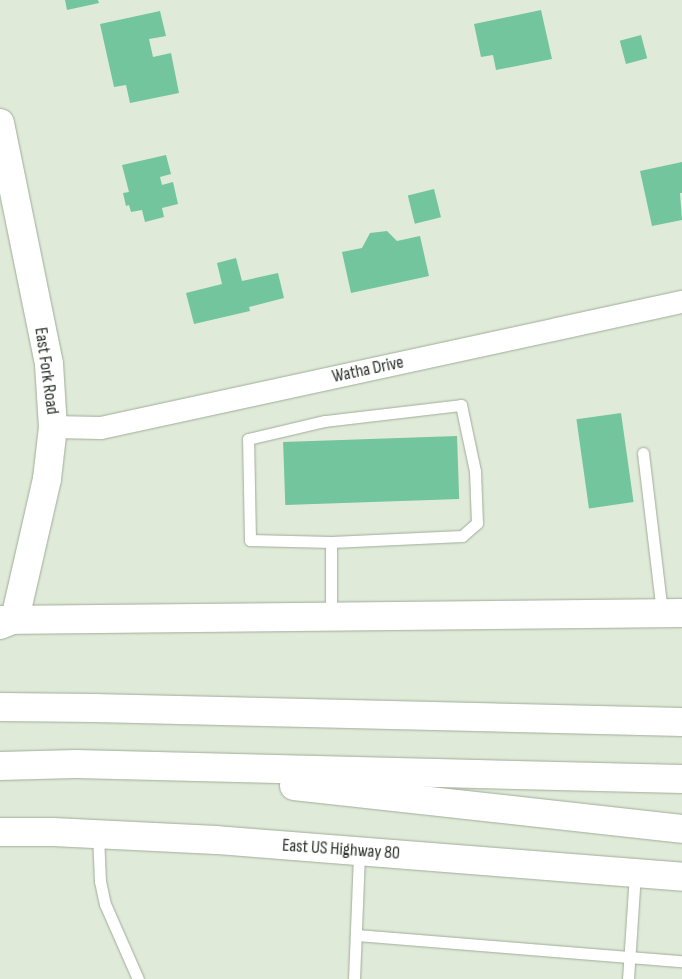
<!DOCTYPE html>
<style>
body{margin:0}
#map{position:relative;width:682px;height:979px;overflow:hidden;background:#dfebd8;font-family:"Sofia Sans Condensed",sans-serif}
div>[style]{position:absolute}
.building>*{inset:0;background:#72c59d;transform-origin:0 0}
.roads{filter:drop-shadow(0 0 1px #a0ac9a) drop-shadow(0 0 1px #a0ac9a)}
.service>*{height:11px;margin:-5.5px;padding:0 5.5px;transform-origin:5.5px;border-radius:5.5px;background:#fff}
.minor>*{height:22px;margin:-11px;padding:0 11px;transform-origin:11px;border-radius:11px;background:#fff}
.tertiary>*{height:28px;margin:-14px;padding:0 14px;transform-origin:14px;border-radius:14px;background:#fff}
.secondary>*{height:28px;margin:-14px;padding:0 14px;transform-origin:14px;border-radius:14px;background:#fff}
.motorway>*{height:28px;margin:-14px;padding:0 14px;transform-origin:14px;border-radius:14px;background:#fff}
span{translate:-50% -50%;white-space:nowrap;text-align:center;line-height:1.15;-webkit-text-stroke:4px #fff;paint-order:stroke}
.street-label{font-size:18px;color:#2d322b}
</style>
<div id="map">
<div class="building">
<i style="clip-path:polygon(65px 0,98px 0,99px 3px,67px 10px)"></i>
<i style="clip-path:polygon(541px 10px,552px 59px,496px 70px,493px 55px,481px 57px,474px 24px)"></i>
<i style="clip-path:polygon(160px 11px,166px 36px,149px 39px,153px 57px,171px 53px,179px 93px,130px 103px,126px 85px,114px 87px,100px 24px)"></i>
<i style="left:641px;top:35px;width:24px;height:22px;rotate:75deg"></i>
<i style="clip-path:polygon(166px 155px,171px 174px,160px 177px,162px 185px,173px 182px,178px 204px,162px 208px,164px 217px,145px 222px,142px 210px,131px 212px,129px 205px,126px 206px,123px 193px,129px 192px,122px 165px)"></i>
<i style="clip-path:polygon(682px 162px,682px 193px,680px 193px,682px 220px,652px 226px,640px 171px)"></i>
<i style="left:434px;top:189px;width:29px;height:27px;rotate:76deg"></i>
<i style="clip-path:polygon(387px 231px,397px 241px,420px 236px,429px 276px,351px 293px,342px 252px,362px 248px,370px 233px)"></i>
<i style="clip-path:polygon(236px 258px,242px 281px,278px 273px,284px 298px,249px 307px,250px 311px,194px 324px,186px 293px,222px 284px,217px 263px)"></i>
<i style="left:621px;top:413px;width:90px;height:45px;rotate:82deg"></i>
<i style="left:457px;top:436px;width:63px;height:174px;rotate:88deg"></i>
</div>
<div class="roads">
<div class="service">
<i style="left:461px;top:405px;width:67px;rotate:78deg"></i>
<i style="left:475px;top:471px;width:52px;rotate:87.8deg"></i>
<i style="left:477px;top:523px;width:20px;rotate:139deg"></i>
<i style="left:462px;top:536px;width:131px;rotate:177.4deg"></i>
<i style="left:331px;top:542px;width:81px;rotate:-178.6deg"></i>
<i style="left:250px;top:540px;width:101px;rotate:-91.1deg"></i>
<i style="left:248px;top:439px;width:79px;rotate:-13.2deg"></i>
<i style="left:325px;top:421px;width:137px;rotate:-6.7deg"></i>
<i style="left:643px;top:453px;width:161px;rotate:83.2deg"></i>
<i style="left:331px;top:542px;width:74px;rotate:90deg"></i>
<i style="left:98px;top:834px;width:47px;rotate:87.6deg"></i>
<i style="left:100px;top:881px;width:24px;rotate:78deg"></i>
<i style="left:105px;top:904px;width:82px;rotate:66.3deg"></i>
<i style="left:356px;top:935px;width:327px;rotate:4.6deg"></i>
<i style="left:354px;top:979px;width:127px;rotate:-87.7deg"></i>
<i style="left:628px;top:979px;width:105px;rotate:-86.2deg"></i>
</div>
<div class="minor">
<i style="left:53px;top:427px;width:48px;rotate:1.2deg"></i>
<i style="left:101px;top:428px;width:595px;rotate:-12.24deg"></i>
</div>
<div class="tertiary">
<i style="left:0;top:123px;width:246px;rotate:78.5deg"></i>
<i style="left:49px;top:364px;width:63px;rotate:86.4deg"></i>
<i style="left:53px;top:427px;width:52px;rotate:96.6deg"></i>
<i style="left:47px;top:479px;width:144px;rotate:102.9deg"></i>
</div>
<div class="secondary">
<i style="left:0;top:620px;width:682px;rotate:-0.59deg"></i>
<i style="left:0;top:832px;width:53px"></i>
<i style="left:53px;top:832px;width:163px;rotate:2.8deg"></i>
<i style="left:216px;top:840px;width:467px;rotate:4.5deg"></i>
</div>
<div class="motorway">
<i style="left:0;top:625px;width:16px;rotate:-22deg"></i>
<i style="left:0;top:707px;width:94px;rotate:0.6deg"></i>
<i style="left:94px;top:708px;width:588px;rotate:1.36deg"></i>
<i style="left:0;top:766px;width:76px;rotate:-1.5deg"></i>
<i style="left:76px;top:764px;width:606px;rotate:1.42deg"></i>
<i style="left:294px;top:786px;width:390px;rotate:6.3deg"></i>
</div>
</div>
<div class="street-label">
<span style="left:368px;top:370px;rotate:-12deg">Watha Drive</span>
<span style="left:46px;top:371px;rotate:82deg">East Fork Road</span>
<span style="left:341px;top:850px;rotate:4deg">East US Highway 80</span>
</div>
</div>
